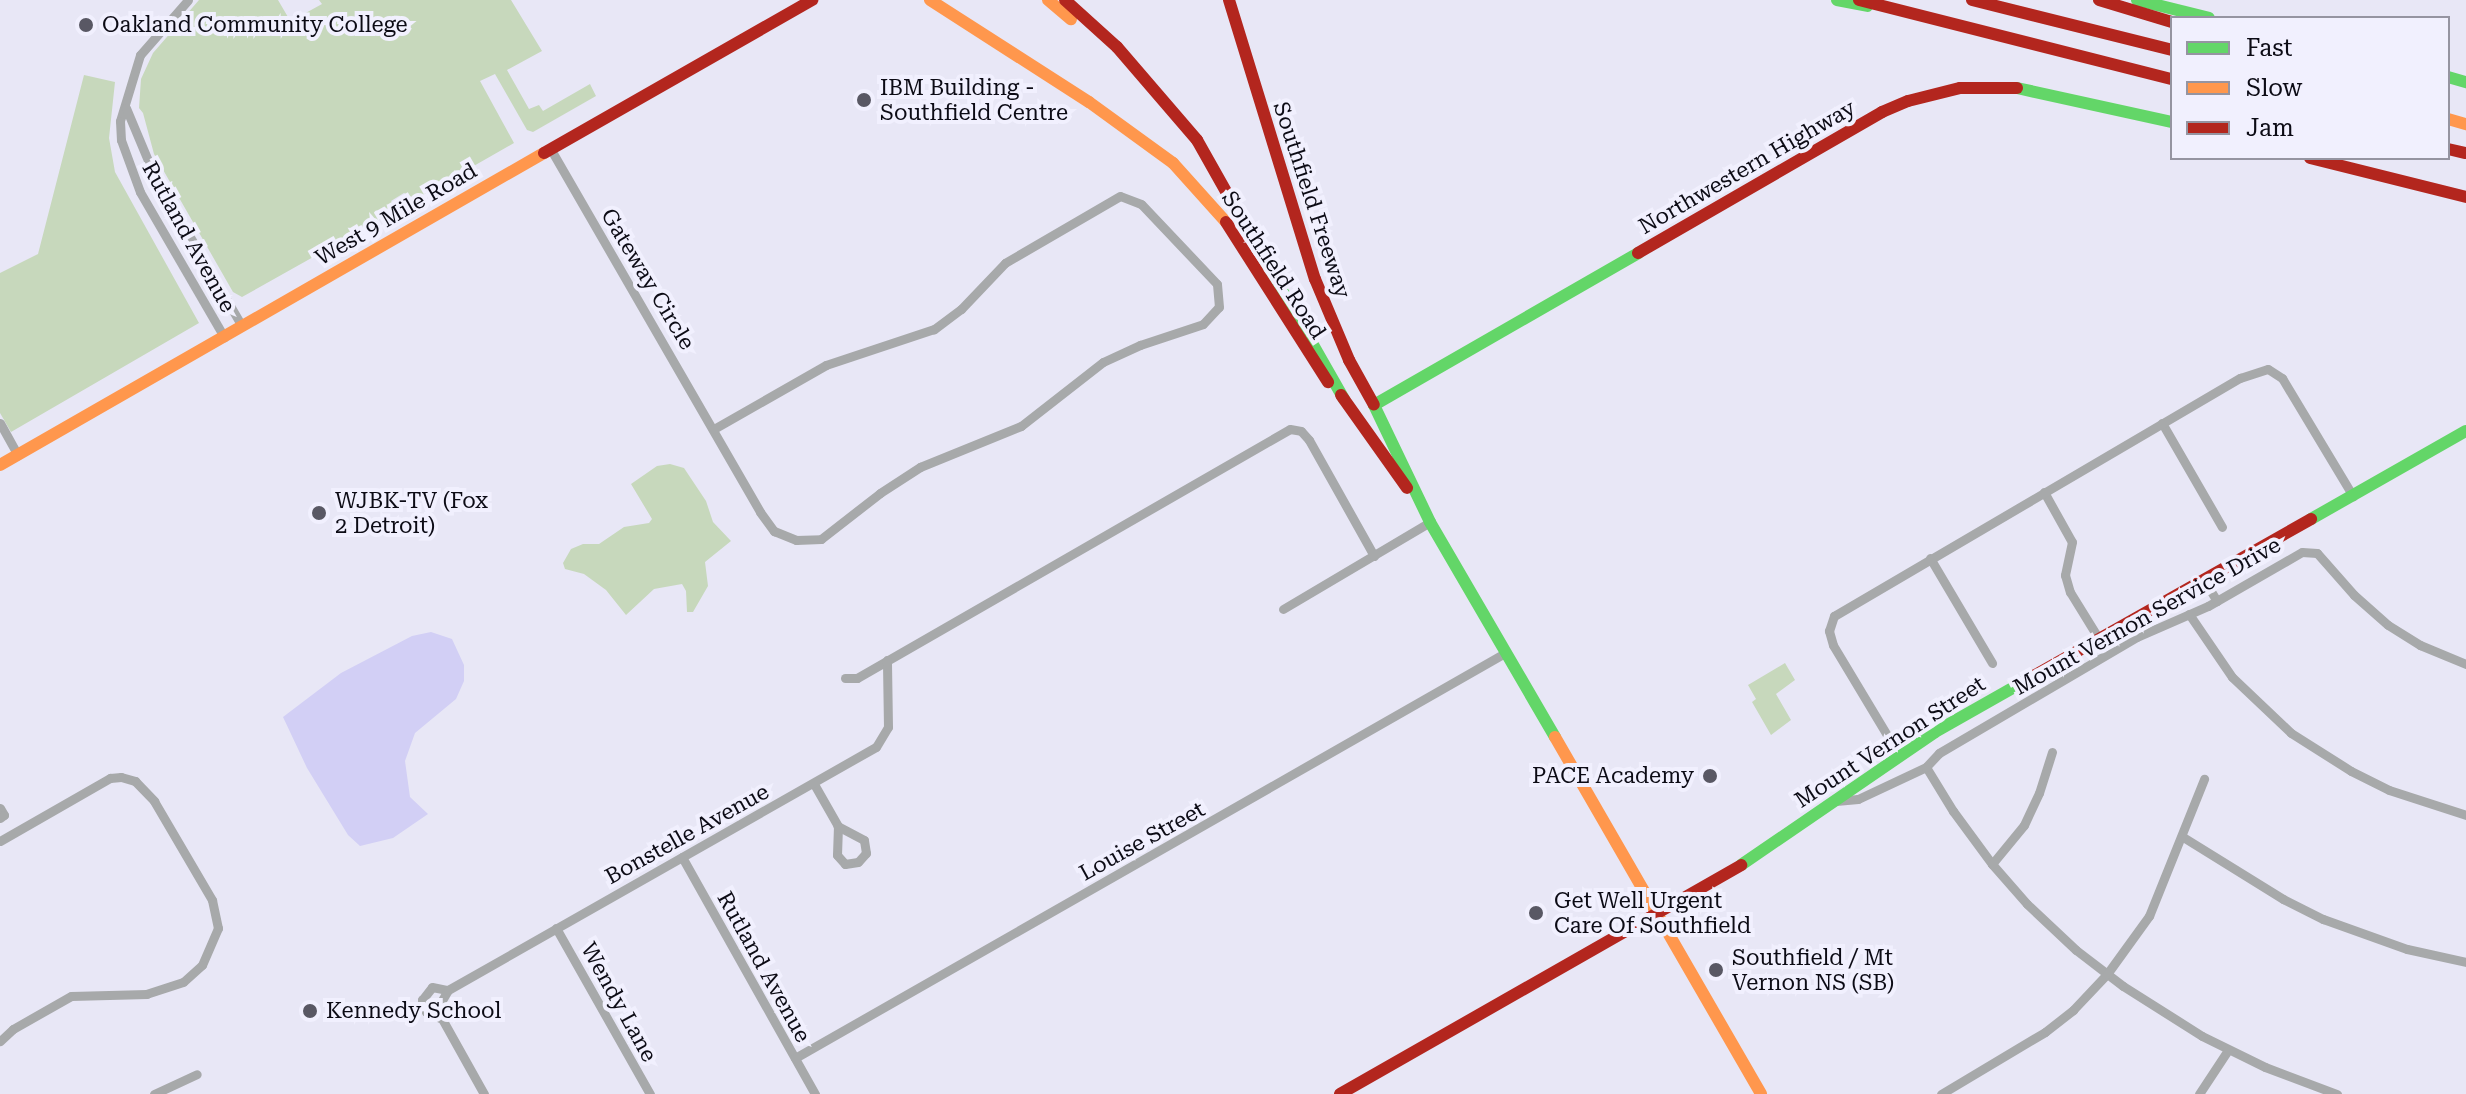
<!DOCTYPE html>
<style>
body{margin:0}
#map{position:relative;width:2466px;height:1094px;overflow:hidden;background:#e8e7f6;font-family:"Roboto Serif",serif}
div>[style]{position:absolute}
.green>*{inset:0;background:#c7d8bc}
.water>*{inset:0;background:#d2cff5}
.street>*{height:9px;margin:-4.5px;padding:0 4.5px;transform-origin:4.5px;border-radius:4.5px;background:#a7a9aa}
.fast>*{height:12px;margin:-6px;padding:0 6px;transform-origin:6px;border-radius:6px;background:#63d668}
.slow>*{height:12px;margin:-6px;padding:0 6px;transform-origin:6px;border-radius:6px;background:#ff974d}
.jam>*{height:12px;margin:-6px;padding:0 6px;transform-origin:6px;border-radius:6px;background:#b3261e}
.dots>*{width:22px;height:22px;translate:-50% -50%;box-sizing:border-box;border:4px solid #f1f0fe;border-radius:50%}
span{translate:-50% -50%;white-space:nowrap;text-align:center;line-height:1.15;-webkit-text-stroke:8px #f1f0fe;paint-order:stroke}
.poi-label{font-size:22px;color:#0c0b15}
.left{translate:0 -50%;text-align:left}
.right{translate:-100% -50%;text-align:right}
.street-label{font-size:22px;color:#0c0b15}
.legend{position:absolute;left:2170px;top:16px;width:280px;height:144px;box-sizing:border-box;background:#f1f0fe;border:2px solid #9594a1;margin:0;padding:10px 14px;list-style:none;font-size:24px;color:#0c0b15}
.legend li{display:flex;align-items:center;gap:16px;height:40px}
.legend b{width:40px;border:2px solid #9594a1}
</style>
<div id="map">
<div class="green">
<i style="clip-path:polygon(199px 0,278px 0,295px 29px,302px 15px,322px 4px,319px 0,511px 0,542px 51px,507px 70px,529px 109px,539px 105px,543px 111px,590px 84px,596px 96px,533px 132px,527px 130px,495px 74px,480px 81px,514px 143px,416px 199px,404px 193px,391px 201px,397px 210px,242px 297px,233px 292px,154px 154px,143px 113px,139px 108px,141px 79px,153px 53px)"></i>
<i style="clip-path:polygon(84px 75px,115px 82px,109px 138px,115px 172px,199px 323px,11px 432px,0 413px,0 273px,38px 254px)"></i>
<i style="clip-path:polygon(670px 464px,684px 468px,706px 501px,713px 522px,731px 541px,705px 562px,708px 586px,693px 612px,687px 612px,686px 591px,682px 584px,654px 589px,626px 615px,606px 590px,584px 574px,565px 569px,563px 563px,571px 549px,583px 544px,599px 544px,624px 527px,649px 523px,652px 519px,631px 484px,657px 466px)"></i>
<i style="clip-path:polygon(1785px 663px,1795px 680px,1776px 694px,1791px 720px,1771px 735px,1752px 702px,1756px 699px,1748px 685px)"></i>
</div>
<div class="water">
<i style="clip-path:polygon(431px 632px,452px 639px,464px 665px,464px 681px,456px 699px,415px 733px,405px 761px,410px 797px,428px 814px,393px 838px,360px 846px,348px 835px,307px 768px,283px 717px,341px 673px,412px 636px)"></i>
</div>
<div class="street">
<i style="left:188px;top:0;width:73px;rotate:131.1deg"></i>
<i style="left:140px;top:55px;width:69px;rotate:106.9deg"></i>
<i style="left:120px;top:121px;width:19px;rotate:87deg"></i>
<i style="left:121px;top:140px;width:55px;rotate:69.9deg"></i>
<i style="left:140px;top:192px;width:168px;rotate:59.9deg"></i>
<i style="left:126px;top:108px;width:73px;rotate:67.3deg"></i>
<i style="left:154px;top:175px;width:175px;rotate:59.8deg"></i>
<i style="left:550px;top:148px;width:420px;rotate:60deg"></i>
<i style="left:760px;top:512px;width:24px;rotate:54deg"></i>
<i style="left:774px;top:531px;width:24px;rotate:22deg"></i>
<i style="left:796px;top:540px;width:25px;rotate:-2deg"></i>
<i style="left:821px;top:539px;width:75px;rotate:-37.9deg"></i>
<i style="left:880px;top:493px;width:48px;rotate:-33deg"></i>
<i style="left:920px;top:467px;width:109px;rotate:-22.1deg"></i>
<i style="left:1021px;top:426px;width:104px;rotate:-38deg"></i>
<i style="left:1103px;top:362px;width:41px;rotate:-24.7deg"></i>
<i style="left:1140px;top:345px;width:66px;rotate:-18.4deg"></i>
<i style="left:1203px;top:324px;width:23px;rotate:-47deg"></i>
<i style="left:1219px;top:307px;width:23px;rotate:-95deg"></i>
<i style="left:1217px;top:284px;width:110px;rotate:-133.5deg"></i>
<i style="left:1141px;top:204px;width:22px;rotate:-159deg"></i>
<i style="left:1120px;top:196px;width:133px;rotate:149.8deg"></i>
<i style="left:1005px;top:263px;width:64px;rotate:133.7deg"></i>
<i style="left:961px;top:309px;width:34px;rotate:143deg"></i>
<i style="left:934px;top:329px;width:114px;rotate:161.6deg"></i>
<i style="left:826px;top:365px;width:129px;rotate:150.3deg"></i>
<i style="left:0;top:423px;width:37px;rotate:61deg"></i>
<i style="left:2162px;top:423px;width:120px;rotate:60deg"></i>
<i style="left:2044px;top:492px;width:57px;rotate:60.8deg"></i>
<i style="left:2072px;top:542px;width:34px;rotate:102deg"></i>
<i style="left:2065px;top:575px;width:18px;rotate:74deg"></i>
<i style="left:2070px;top:592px;width:55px;rotate:58.3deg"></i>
<i style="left:1930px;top:558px;width:122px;rotate:59.4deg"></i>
<i style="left:2203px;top:578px;width:27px;rotate:59deg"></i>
<i style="left:1283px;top:609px;width:171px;rotate:-30.6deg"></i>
<i style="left:2189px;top:614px;width:76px;rotate:55.7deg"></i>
<i style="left:2232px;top:677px;width:81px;rotate:43.5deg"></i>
<i style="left:2291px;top:733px;width:71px;rotate:32.3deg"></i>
<i style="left:2351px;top:771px;width:42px;rotate:26.6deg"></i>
<i style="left:2389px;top:790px;width:81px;rotate:18deg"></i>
<i style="left:845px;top:678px;width:12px"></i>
<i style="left:857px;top:678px;width:499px;rotate:-29.9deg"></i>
<i style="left:1290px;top:429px;width:11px;rotate:10deg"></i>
<i style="left:1301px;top:431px;width:12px;rotate:48deg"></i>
<i style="left:1309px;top:440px;width:133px;rotate:60.7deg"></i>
<i style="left:1899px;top:755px;width:128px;rotate:-121deg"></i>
<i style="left:1833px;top:645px;width:15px;rotate:-106deg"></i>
<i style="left:1829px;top:631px;width:16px;rotate:-72deg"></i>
<i style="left:1834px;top:616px;width:471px;rotate:-30.4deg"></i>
<i style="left:2240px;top:378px;width:29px;rotate:-18deg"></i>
<i style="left:2268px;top:369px;width:17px;rotate:33deg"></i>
<i style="left:2282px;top:378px;width:138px;rotate:59deg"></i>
<i style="left:1926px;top:767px;width:52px;rotate:58.5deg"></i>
<i style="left:1953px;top:811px;width:66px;rotate:53.7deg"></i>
<i style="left:1992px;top:864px;width:53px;rotate:48.8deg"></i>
<i style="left:2027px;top:904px;width:67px;rotate:43.2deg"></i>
<i style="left:2076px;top:950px;width:59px;rotate:37.5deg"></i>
<i style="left:2123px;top:986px;width:93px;rotate:32.3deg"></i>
<i style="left:2202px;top:1036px;width:70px;rotate:26.2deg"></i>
<i style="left:2265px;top:1067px;width:77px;rotate:20.6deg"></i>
<i style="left:814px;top:784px;width:48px;rotate:60.3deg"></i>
<i style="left:838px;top:826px;width:29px;rotate:92deg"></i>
<i style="left:837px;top:855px;width:12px;rotate:48deg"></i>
<i style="left:845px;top:864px;width:13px;rotate:-9deg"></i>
<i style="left:858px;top:862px;width:12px;rotate:-48deg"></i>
<i style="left:866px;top:853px;width:13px;rotate:-99deg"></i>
<i style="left:864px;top:840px;width:30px;rotate:-152deg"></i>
<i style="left:1836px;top:801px;width:22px;rotate:-5deg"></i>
<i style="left:1858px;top:799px;width:75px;rotate:-25.2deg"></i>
<i style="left:1926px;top:767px;width:19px;rotate:-47deg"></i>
<i style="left:1939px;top:753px;width:229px;rotate:-30.4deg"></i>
<i style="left:2137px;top:637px;width:77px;rotate:-23.6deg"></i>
<i style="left:2208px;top:606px;width:108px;rotate:-29.9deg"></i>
<i style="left:2302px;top:552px;width:15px;rotate:4deg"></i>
<i style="left:2317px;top:553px;width:56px;rotate:48.6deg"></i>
<i style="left:2354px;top:595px;width:45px;rotate:41.4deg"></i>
<i style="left:2388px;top:625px;width:38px;rotate:32deg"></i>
<i style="left:2420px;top:645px;width:50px;rotate:22.4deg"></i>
<i style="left:0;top:808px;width:8px;rotate:60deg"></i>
<i style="left:4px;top:815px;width:5px;rotate:143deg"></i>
<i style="left:2183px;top:837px;width:118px;rotate:31.8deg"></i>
<i style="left:2283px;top:899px;width:45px;rotate:26.6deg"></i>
<i style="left:2323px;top:919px;width:89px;rotate:19.7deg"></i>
<i style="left:2407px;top:949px;width:60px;rotate:12.4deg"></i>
<i style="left:0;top:841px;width:127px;rotate:-29.8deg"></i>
<i style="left:110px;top:778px;width:11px;rotate:-5deg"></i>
<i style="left:121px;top:777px;width:15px;rotate:16deg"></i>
<i style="left:135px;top:781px;width:28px;rotate:46deg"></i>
<i style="left:154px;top:801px;width:115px;rotate:59.6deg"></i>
<i style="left:212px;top:900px;width:29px;rotate:78deg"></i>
<i style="left:218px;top:928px;width:40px;rotate:113.4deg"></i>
<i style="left:202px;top:965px;width:25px;rotate:138deg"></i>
<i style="left:183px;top:982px;width:38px;rotate:162deg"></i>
<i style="left:147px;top:994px;width:76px;rotate:178.5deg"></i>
<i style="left:71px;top:996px;width:67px;rotate:150.4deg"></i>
<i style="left:13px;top:1029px;width:18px;rotate:137deg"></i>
<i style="left:682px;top:857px;width:272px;rotate:60.7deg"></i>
<i style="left:1992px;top:864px;width:50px;rotate:-50.6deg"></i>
<i style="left:2024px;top:825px;width:35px;rotate:-65deg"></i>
<i style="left:2039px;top:793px;width:43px;rotate:-72.4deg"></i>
<i style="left:556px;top:928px;width:191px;rotate:60.5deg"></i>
<i style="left:442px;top:1019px;width:17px;rotate:-156deg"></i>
<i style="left:426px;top:1012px;width:13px;rotate:-108deg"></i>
<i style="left:422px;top:1000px;width:16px;rotate:-52deg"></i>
<i style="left:432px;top:987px;width:16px;rotate:11deg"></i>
<i style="left:795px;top:1058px;width:817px;rotate:-29.7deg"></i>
<i style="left:154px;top:1094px;width:47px;rotate:-24.9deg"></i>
<i style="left:484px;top:1094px;width:86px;rotate:-119.2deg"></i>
<i style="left:442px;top:1019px;width:17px;rotate:-93deg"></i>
<i style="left:441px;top:1002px;width:14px;rotate:-60deg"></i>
<i style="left:448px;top:990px;width:492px;rotate:-29.6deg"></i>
<i style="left:876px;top:747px;width:23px;rotate:-59deg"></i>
<i style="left:888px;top:727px;width:67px;rotate:-90.9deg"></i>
<i style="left:1941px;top:1094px;width:121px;rotate:-30.8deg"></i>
<i style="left:2045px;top:1032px;width:36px;rotate:-38deg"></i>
<i style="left:2073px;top:1010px;width:50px;rotate:-46.6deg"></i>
<i style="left:2107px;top:974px;width:72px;rotate:-54.1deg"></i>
<i style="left:2149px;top:916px;width:148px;rotate:-68.1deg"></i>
<i style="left:2199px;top:1094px;width:53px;rotate:-56.6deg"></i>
</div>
<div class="fast">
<i style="left:1837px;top:0;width:31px;rotate:11deg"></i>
<i style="left:2137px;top:0;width:74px;rotate:14deg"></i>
<i style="left:2448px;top:77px;width:19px;rotate:16deg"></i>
<i style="left:2017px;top:88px;width:159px;rotate:12.4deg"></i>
<i style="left:1259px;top:250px;width:172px;rotate:60.3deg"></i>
<i style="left:2311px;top:519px;width:178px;rotate:-29.6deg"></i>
<i style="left:1555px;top:737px;width:249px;rotate:-120.2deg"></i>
<i style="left:1430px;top:522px;width:130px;rotate:-115.6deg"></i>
<i style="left:1374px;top:405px;width:305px;rotate:-29.9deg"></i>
<i style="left:1741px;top:865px;width:235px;rotate:-34.4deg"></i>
<i style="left:1935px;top:732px;width:109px;rotate:-29.6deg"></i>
</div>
<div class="slow">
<i style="left:930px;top:0;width:189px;rotate:32.7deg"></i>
<i style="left:1089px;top:102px;width:104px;rotate:36deg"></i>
<i style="left:1173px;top:163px;width:79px;rotate:48.1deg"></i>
<i style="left:1048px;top:0;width:30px;rotate:40deg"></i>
<i style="left:2448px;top:119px;width:19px;rotate:16deg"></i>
<i style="left:0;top:465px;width:627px;rotate:-29.84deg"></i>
<i style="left:1555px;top:737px;width:412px;rotate:60deg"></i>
</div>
<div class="jam">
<i style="left:1065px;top:0;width:70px;rotate:42.1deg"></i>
<i style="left:1117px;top:47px;width:123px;rotate:49.3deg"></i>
<i style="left:1197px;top:140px;width:126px;rotate:60.6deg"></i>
<i style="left:1229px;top:0;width:292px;rotate:72.9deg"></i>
<i style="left:1315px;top:279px;width:88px;rotate:67.2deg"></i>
<i style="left:1349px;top:360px;width:51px;rotate:60.9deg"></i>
<i style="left:1859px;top:0;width:323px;rotate:14.2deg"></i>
<i style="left:1972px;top:0;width:206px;rotate:14deg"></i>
<i style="left:2099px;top:0;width:76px;rotate:16.8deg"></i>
<i style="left:2448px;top:149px;width:18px;rotate:13deg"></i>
<i style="left:544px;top:153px;width:309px;rotate:-29.7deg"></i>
<i style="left:2310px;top:158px;width:161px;rotate:14deg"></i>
<i style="left:1226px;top:222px;width:190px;rotate:57.5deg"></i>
<i style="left:1638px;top:253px;width:282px;rotate:-30deg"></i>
<i style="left:1882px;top:112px;width:28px;rotate:-23deg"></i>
<i style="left:1908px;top:101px;width:54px;rotate:-14deg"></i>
<i style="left:1960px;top:88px;width:57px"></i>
<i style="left:1341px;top:395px;width:114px;rotate:54.6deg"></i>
<i style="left:2030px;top:678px;width:323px;rotate:-29.5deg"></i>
<i style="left:1340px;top:1094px;width:462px;rotate:-29.7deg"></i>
</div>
<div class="dots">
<i style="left:86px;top:25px;background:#595864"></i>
<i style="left:864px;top:100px;background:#595864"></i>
<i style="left:319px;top:513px;background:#595864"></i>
<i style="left:1710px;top:776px;background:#595864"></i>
<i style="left:1536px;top:913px;background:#595864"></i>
<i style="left:1716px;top:970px;background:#595864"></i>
<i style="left:310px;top:1011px;background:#595864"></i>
</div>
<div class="poi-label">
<span class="left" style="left:102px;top:25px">Oakland Community College</span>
<span class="left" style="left:880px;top:100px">IBM Building -<br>Southfield Centre</span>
<span class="left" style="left:335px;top:513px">WJBK-TV (Fox<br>2 Detroit)</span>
<span class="right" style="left:1694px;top:776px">PACE Academy</span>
<span class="left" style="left:1554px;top:913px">Get Well Urgent<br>Care Of Southfield</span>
<span class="left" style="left:1732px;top:970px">Southfield / Mt<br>Vernon NS (SB)</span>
<span class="left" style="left:326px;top:1011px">Kennedy School</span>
</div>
<div class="street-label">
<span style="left:1747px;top:167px;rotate:-30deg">Northwestern Highway</span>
<span style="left:1312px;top:200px;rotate:72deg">Southfield Freeway</span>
<span style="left:396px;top:214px;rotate:-30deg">West 9 Mile Road</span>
<span style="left:189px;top:237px;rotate:61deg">Rutland Avenue</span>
<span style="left:1274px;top:265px;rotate:57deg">Southfield Road</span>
<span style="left:648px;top:279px;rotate:59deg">Gateway Circle</span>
<span style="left:2147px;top:616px;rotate:-29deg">Mount Vernon Service Drive</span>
<span style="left:1890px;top:742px;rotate:-33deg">Mount Vernon Street</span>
<span style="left:687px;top:834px;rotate:-29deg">Bonstelle Avenue</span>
<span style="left:1142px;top:841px;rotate:-29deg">Louise Street</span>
<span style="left:764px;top:967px;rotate:61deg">Rutland Avenue</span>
<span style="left:619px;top:1002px;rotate:61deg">Wendy Lane</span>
</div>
<ul class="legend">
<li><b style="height:10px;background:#63d668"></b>Fast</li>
<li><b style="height:10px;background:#ff974d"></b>Slow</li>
<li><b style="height:10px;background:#b3261e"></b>Jam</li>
</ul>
</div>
